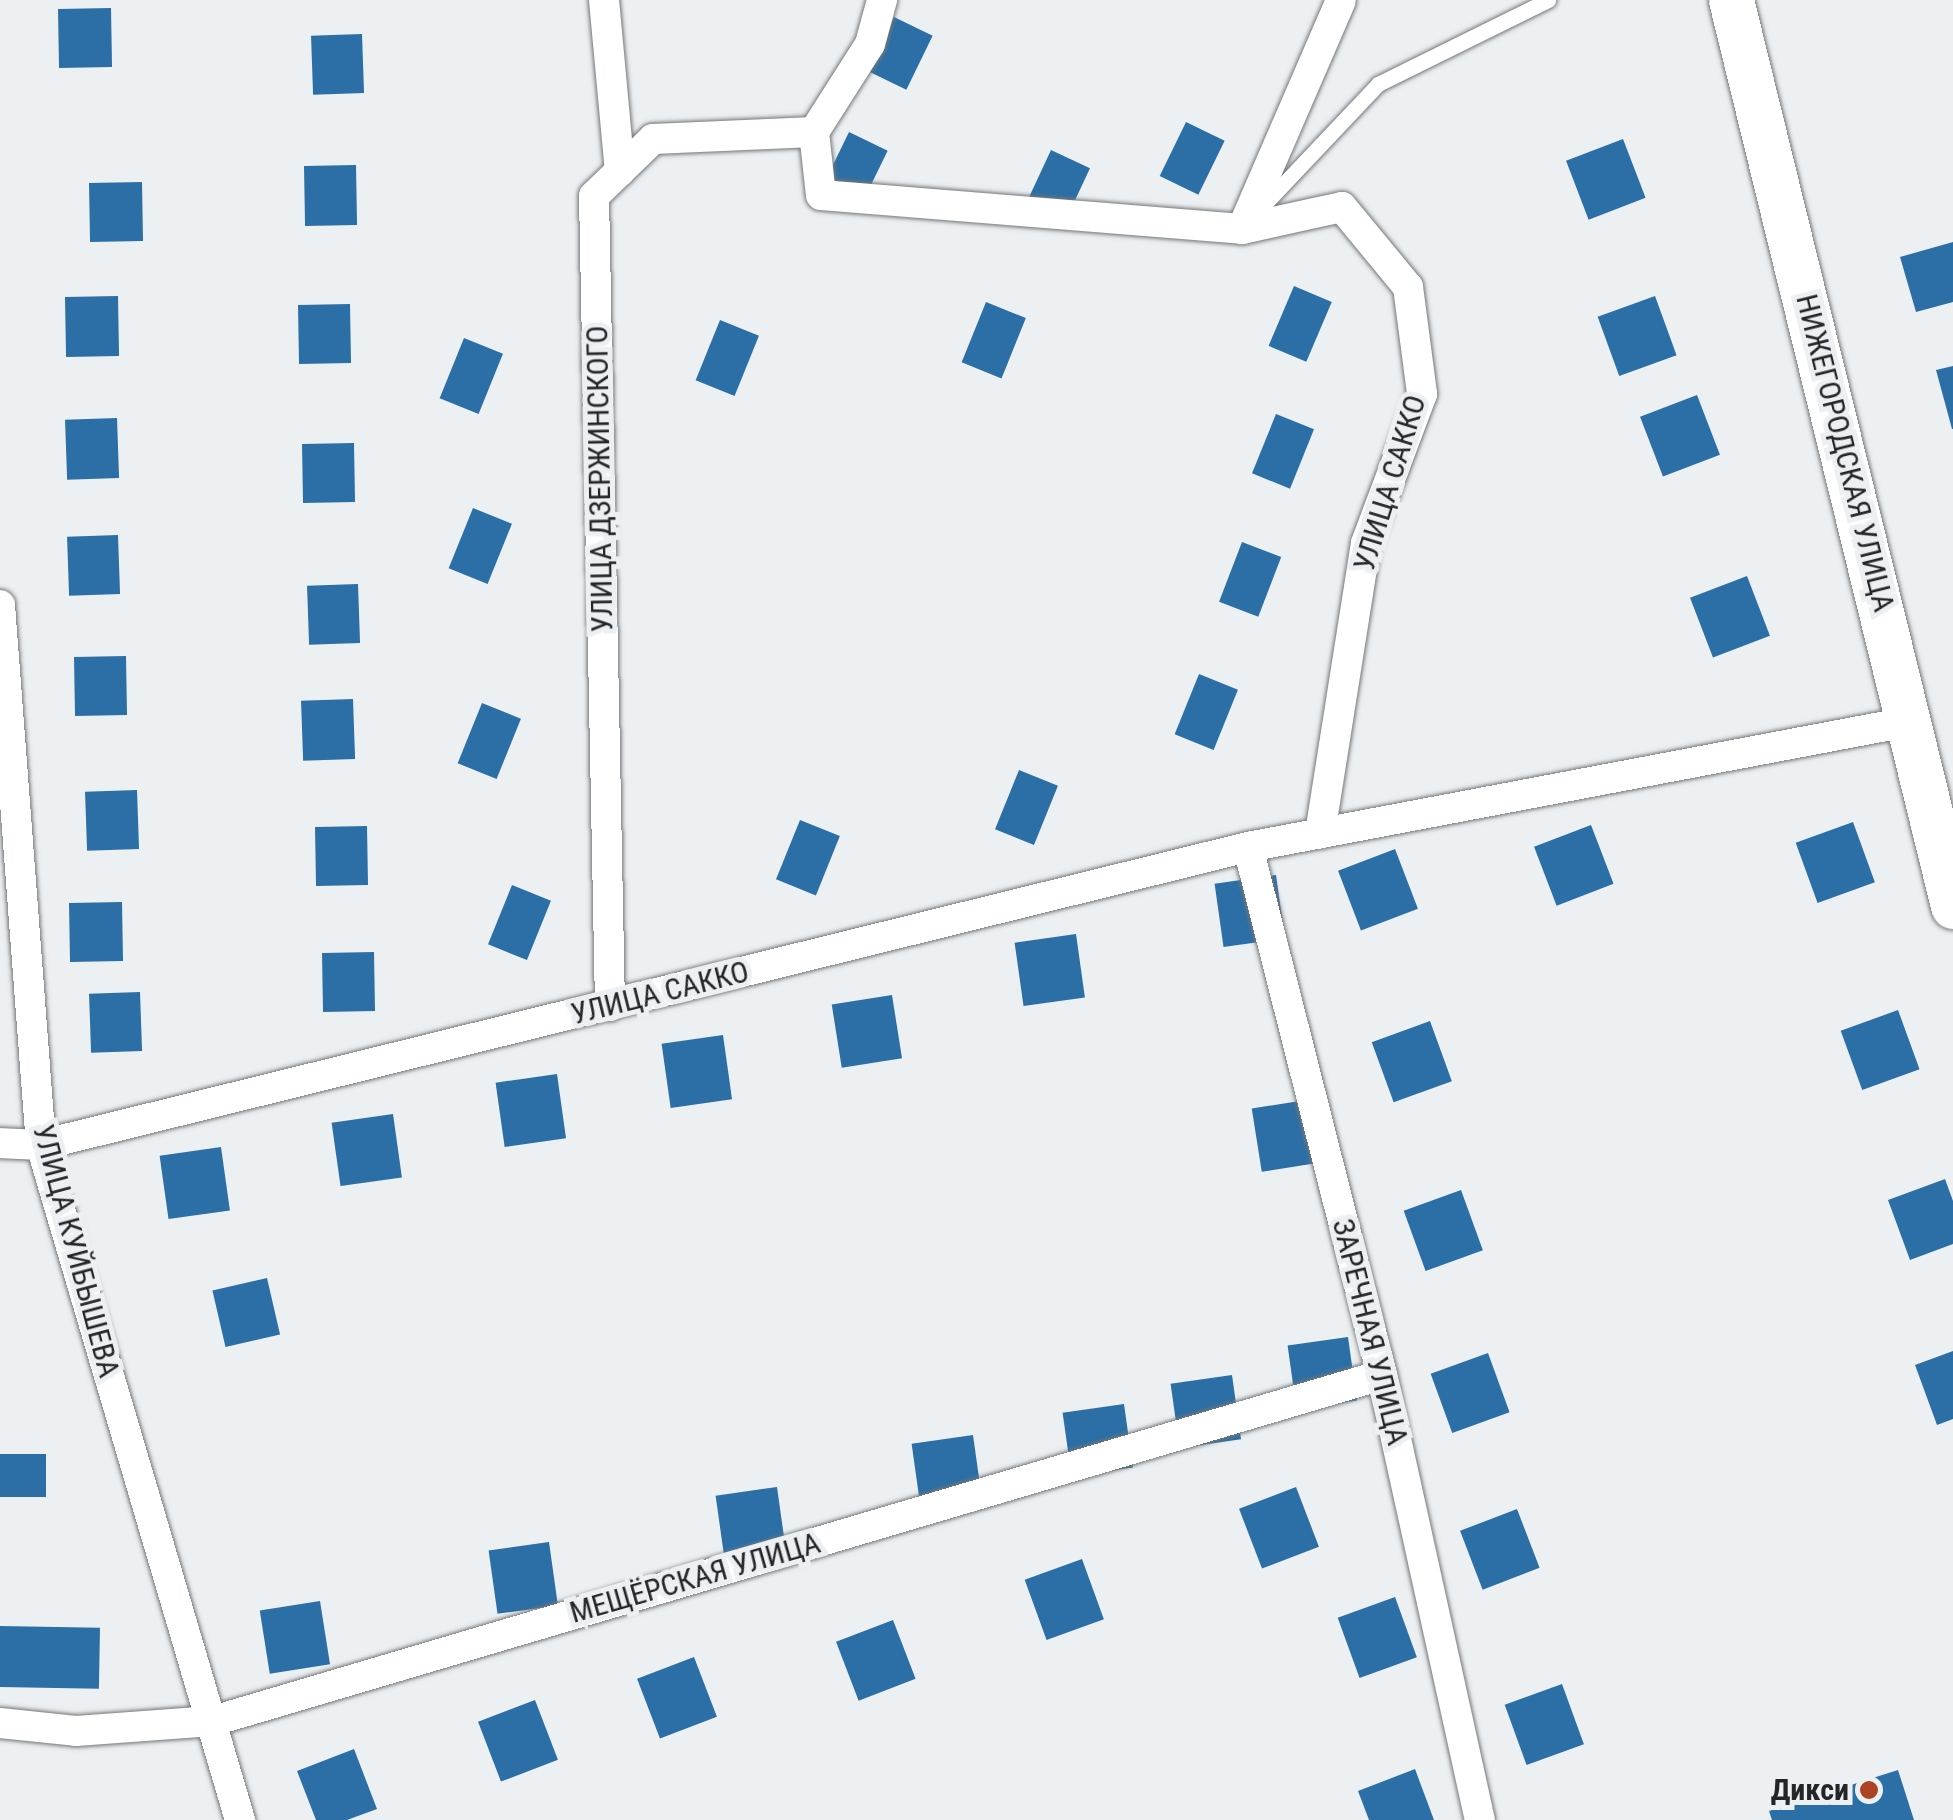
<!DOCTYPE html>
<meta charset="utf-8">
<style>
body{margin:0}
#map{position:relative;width:1953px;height:1820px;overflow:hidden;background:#edf0f3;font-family:"Roboto Condensed",sans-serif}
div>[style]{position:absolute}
.building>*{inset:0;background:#2b6fa6;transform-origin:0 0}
.roads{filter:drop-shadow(0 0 2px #747779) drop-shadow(0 0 2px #747779)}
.service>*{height:15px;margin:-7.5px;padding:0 7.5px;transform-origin:7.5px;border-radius:7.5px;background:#fff}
.minor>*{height:30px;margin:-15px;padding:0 15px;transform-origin:15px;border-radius:15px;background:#fff}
.secondary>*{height:45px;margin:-22.5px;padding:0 22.5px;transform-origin:22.5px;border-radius:22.5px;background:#fff}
.dots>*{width:28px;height:28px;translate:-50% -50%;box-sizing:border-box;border:5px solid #edf0f3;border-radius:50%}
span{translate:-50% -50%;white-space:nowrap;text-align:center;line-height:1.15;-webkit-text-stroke:10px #edf0f3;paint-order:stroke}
.street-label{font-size:30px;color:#242527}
.poi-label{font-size:30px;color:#242527;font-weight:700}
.right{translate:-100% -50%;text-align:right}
</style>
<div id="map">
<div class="building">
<i style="left:111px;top:8px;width:59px;height:53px;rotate:89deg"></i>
<i style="left:894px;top:17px;width:43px;height:60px;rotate:26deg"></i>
<i style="left:362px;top:34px;width:59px;height:51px;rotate:88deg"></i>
<i style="left:1186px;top:122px;width:43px;height:60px;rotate:26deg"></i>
<i style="left:849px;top:132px;width:43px;height:60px;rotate:26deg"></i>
<i style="left:1623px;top:139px;width:63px;height:61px;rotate:69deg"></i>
<i style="left:1051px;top:150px;width:43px;height:60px;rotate:25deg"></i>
<i style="left:356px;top:165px;width:60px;height:52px;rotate:89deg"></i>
<i style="left:142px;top:182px;width:59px;height:53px;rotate:89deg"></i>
<i style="clip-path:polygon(1953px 242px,1953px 302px,1916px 312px,1900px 257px)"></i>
<i style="left:1294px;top:286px;width:41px;height:65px;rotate:23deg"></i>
<i style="left:118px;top:296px;width:60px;height:53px;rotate:89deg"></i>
<i style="left:1655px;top:296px;width:63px;height:61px;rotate:70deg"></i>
<i style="left:986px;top:302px;width:43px;height:65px;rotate:22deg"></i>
<i style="left:350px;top:304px;width:59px;height:52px;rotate:89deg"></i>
<i style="left:720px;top:320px;width:42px;height:65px;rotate:22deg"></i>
<i style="left:464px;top:338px;width:42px;height:65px;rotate:22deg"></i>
<i style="clip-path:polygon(1953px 366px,1953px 429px,1952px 429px,1936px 370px)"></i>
<i style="left:1697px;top:395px;width:64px;height:61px;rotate:69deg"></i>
<i style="left:1276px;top:414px;width:41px;height:64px;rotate:22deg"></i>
<i style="left:117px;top:418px;width:60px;height:52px;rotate:88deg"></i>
<i style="left:354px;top:443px;width:59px;height:52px;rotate:89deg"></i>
<i style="left:473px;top:508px;width:42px;height:65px;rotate:22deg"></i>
<i style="left:118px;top:535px;width:59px;height:51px;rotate:88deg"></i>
<i style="left:1242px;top:542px;width:42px;height:64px;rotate:21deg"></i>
<i style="left:1747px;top:576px;width:64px;height:61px;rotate:69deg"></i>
<i style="left:358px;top:584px;width:59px;height:51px;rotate:88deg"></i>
<i style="left:126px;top:656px;width:59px;height:52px;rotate:89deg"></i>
<i style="left:1199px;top:674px;width:42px;height:65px;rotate:22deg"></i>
<i style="left:353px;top:699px;width:60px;height:52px;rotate:88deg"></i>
<i style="left:482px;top:703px;width:42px;height:65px;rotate:22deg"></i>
<i style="left:1019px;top:770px;width:42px;height:64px;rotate:22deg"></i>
<i style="left:137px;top:790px;width:59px;height:52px;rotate:88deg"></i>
<i style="left:800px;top:820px;width:43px;height:64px;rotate:22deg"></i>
<i style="left:1853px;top:822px;width:64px;height:61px;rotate:70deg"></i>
<i style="left:1591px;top:825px;width:63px;height:61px;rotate:69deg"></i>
<i style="left:367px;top:826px;width:59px;height:52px;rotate:89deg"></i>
<i style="left:1395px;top:849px;width:64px;height:61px;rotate:69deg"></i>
<i style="left:1276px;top:875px;width:64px;height:62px;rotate:82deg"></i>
<i style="left:512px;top:885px;width:42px;height:64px;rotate:22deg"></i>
<i style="left:122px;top:902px;width:59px;height:53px;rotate:89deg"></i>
<i style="left:1076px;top:934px;width:64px;height:62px;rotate:82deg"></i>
<i style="left:374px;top:952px;width:59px;height:52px;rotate:89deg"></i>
<i style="left:140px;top:992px;width:59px;height:51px;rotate:88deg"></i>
<i style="left:892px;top:995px;width:64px;height:61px;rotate:81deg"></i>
<i style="left:1898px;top:1010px;width:63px;height:61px;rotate:70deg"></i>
<i style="left:1430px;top:1021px;width:64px;height:62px;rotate:70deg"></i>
<i style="left:723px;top:1035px;width:65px;height:62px;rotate:82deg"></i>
<i style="left:557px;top:1074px;width:65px;height:62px;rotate:82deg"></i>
<i style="left:1312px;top:1099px;width:64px;height:61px;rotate:81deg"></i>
<i style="left:393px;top:1114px;width:64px;height:62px;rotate:82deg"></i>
<i style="left:221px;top:1147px;width:64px;height:62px;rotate:82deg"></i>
<i style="clip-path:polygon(1945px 1179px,1953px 1201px,1953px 1244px,1910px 1260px,1888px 1200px)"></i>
<i style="left:1461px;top:1190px;width:64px;height:61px;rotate:70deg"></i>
<i style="left:267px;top:1278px;width:58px;height:56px;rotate:77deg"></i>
<i style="left:1348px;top:1337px;width:64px;height:61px;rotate:82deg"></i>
<i style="clip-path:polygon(1953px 1351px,1953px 1419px,1937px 1425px,1915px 1365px)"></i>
<i style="left:1488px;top:1353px;width:63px;height:61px;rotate:70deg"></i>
<i style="left:1232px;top:1375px;width:65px;height:62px;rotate:82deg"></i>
<i style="left:1124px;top:1404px;width:64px;height:62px;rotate:82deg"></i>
<i style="left:973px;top:1435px;width:64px;height:62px;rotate:82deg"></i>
<i style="left:0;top:1454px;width:46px;height:43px"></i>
<i style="left:777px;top:1487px;width:64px;height:62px;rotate:82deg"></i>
<i style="left:1296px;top:1487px;width:64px;height:61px;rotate:69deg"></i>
<i style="left:1517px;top:1509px;width:63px;height:61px;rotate:69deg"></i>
<i style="left:549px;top:1542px;width:64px;height:61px;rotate:82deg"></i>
<i style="left:1082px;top:1559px;width:64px;height:61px;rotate:70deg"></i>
<i style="left:1395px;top:1597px;width:64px;height:61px;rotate:70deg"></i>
<i style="left:320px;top:1601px;width:64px;height:61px;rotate:81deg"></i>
<i style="left:893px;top:1620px;width:63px;height:61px;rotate:69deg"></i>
<i style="left:0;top:1626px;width:100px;height:61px;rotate:1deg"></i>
<i style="left:694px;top:1657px;width:64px;height:61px;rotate:69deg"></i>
<i style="left:1562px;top:1684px;width:64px;height:61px;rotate:70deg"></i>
<i style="left:535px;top:1700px;width:64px;height:61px;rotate:69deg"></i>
<i style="clip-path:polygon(354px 1749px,377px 1809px,347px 1820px,316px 1820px,297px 1771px)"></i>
<i style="clip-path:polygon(1415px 1769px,1434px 1820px,1369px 1820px,1358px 1791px)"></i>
<i style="clip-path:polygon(1898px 1770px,1914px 1820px,1772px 1820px,1769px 1811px)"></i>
</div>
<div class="roads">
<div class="service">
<i style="left:1258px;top:211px;width:175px;rotate:-46.6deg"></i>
<i style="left:1378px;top:84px;width:190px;rotate:-26.3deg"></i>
</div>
<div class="minor">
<i style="left:604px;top:0;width:172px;rotate:84.7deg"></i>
<i style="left:814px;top:132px;width:63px;rotate:83.7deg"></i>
<i style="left:821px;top:195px;width:422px;rotate:4.6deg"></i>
<i style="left:1242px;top:229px;width:102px;rotate:-12.4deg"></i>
<i style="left:1342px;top:207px;width:104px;rotate:50.5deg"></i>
<i style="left:1408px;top:287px;width:108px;rotate:82.5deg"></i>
<i style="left:1422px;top:394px;width:159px;rotate:110.6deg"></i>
<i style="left:1366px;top:543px;width:294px;rotate:99deg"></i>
<i style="left:1242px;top:229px;width:249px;rotate:-66.6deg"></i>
<i style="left:0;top:605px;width:542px;rotate:85.66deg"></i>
<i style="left:41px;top:1145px;width:704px;rotate:73.57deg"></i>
<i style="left:1248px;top:847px;width:545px;rotate:75.76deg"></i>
<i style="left:1382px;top:1375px;width:456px;rotate:77.6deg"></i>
<i style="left:610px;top:1006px;width:810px;rotate:-91.13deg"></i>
<i style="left:594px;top:196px;width:82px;rotate:-44deg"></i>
<i style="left:653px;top:139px;width:161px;rotate:-2.5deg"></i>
<i style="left:814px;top:132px;width:104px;rotate:-57.5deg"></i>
<i style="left:870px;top:44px;width:46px;rotate:-74.7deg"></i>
<i style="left:0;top:1143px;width:41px;rotate:2.8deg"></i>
<i style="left:41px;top:1145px;width:1243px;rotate:-13.87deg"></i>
<i style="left:1248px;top:847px;width:676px;rotate:-10.74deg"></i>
<i style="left:0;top:1723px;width:76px;rotate:6deg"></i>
<i style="left:76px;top:1731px;width:137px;rotate:-4.2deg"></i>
<i style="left:213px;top:1721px;width:1219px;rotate:-16.49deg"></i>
</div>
<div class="secondary">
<i style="left:1731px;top:0;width:933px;rotate:76.23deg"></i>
</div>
</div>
<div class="dots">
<i style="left:1869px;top:1790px;background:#ac4424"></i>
</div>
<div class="street-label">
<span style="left:1845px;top:453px;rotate:76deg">НИЖЕГОРОДСКАЯ УЛИЦА</span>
<span style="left:600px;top:479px;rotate:-91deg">УЛИЦА ДЗЕРЖИНСКОГО</span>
<span style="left:1390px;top:483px;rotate:-73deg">УЛИЦА САККО</span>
<span style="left:660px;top:993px;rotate:-14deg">УЛИЦА САККО</span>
<span style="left:76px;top:1251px;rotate:75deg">УЛИЦА КУЙБЫШЕВА</span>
<span style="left:1370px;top:1332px;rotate:76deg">ЗАРЕЧНАЯ УЛИЦА</span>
<span style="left:695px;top:1578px;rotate:-16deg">МЕЩЁРСКАЯ УЛИЦА</span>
</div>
<div class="poi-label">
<span class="right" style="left:1849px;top:1790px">Дикси</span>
</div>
</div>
